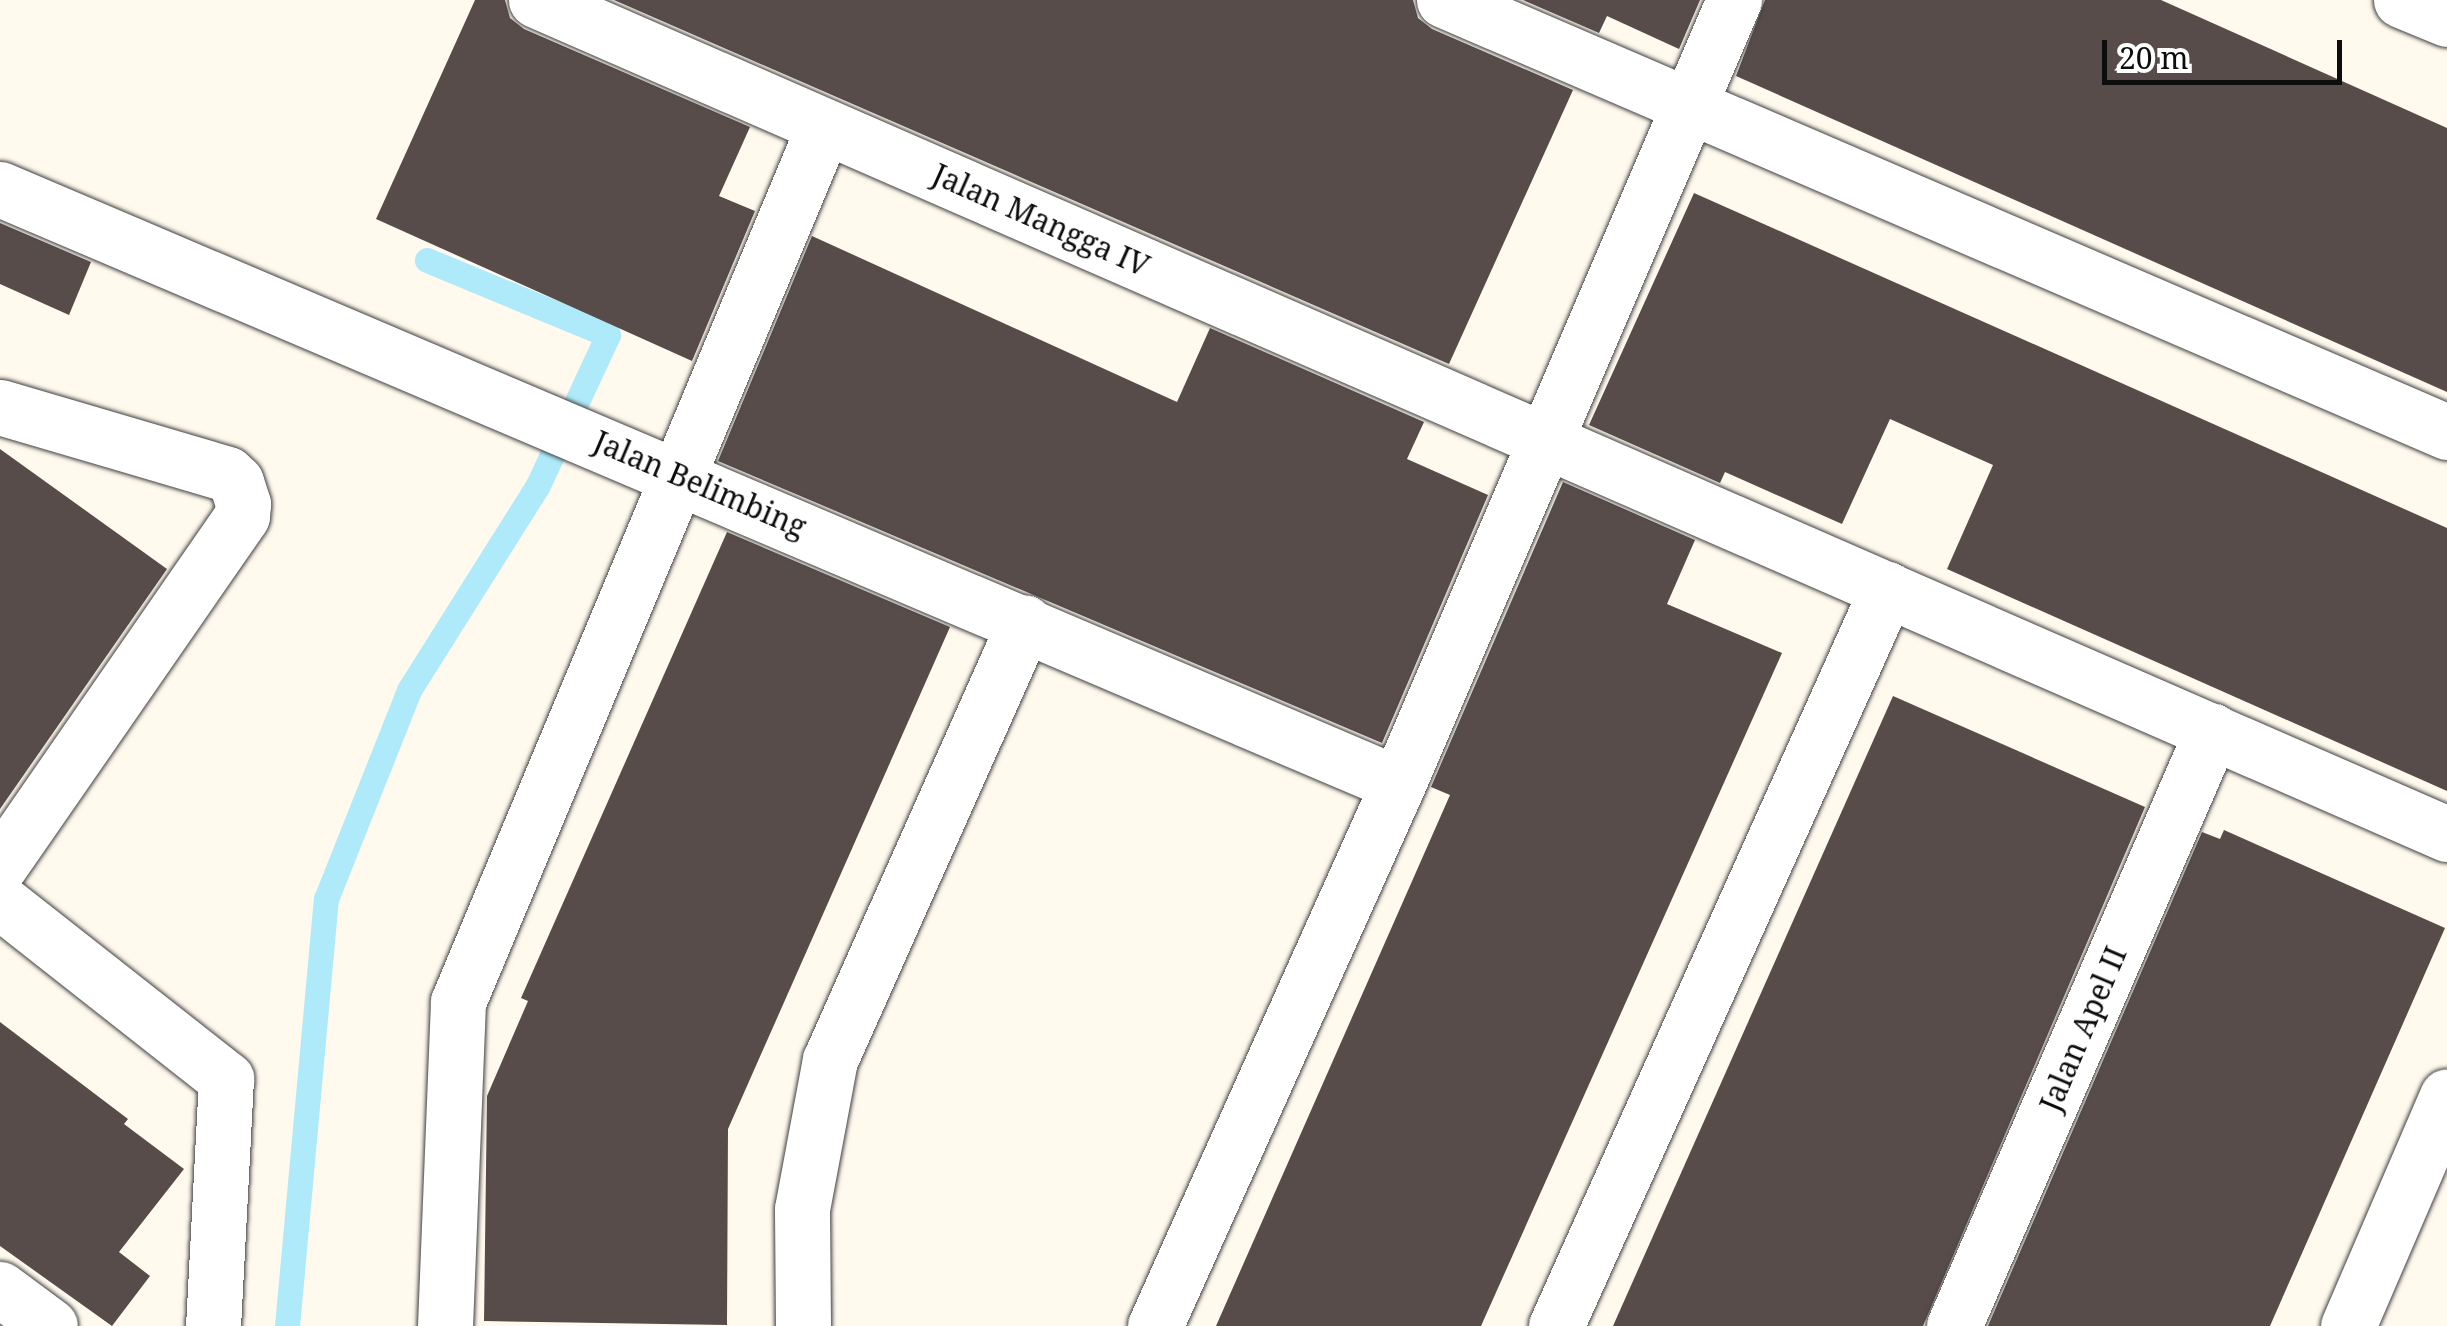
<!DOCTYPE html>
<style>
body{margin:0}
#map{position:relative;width:2447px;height:1326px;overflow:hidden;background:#fff9ee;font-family:"Noto Serif",serif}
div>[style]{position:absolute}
.stream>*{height:25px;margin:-12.5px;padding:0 12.5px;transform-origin:12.5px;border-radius:12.5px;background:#aeeafa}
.building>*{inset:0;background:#574c49}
.roads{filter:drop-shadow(0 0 2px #404040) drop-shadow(0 0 2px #404040)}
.minor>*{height:55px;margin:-27.5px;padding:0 27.5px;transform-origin:27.5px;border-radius:27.5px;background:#fff}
span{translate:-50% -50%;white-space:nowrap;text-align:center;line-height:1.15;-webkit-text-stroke:10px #fff;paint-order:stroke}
.street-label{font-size:30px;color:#0d0d0d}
.scale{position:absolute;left:2102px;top:40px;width:240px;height:45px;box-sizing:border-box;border:5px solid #0d0d0d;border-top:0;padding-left:12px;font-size:30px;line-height:35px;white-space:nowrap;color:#0d0d0d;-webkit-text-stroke:8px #fff;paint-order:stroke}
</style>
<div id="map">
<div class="stream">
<i style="left:287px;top:1326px;width:429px;rotate:-84.8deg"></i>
<i style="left:326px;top:899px;width:225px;rotate:-68.3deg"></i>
<i style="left:409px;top:690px;width:242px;rotate:-57.8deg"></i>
<i style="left:538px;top:485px;width:166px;rotate:-65deg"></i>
<i style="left:608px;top:335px;width:196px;rotate:-157.5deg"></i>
</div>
<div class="building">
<i style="clip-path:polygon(475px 0,505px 0,510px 18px,524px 29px,750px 127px,719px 196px,755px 211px,692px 361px,376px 219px)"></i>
<i style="clip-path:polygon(614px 0,1413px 0,1418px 18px,1432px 29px,1573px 90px,1449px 364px)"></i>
<i style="clip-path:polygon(1523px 0,1700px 0,1679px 49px,1607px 16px,1599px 33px)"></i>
<i style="clip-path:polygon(1765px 0,2161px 0,2447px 128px,2447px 392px,1736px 76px)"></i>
<i style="clip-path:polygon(1694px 193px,2447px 528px,2447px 791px,1947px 569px,1993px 465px,1890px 419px,1842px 524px,1725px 472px,1720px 483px,1589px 425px)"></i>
<i style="clip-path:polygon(0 223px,91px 262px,69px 315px,0 284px)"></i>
<i style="clip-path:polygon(812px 236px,1177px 402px,1210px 328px,1424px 422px,1407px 459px,1488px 495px,1382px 743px,718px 461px)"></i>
<i style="clip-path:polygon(0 449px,167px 569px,0 809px)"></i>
<i style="clip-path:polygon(1563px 482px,1695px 540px,1667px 604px,1782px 653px,1481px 1326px,1216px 1326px,1450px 795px,1431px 787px)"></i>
<i style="clip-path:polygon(727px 532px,950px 627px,728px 1129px,727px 1325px,484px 1321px,487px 1096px,528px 1001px,521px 998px)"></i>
<i style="clip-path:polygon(1893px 696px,2145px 807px,1923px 1326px,1613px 1326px)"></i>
<i style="clip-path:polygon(2224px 830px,2445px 928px,2270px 1326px,1988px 1326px,2202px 832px,2220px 839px)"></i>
<i style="clip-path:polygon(0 1022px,128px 1119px,124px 1124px,184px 1169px,119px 1252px,150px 1276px,112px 1326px,0 1246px)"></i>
</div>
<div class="roads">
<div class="minor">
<i style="left:536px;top:0;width:2085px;rotate:23.58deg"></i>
<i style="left:1444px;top:0;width:1092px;rotate:23.3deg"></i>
<i style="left:2401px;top:0;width:50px;rotate:22.4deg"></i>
<i style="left:0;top:189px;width:1519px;rotate:23.05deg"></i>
<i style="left:0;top:407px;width:237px;rotate:16.4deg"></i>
<i style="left:227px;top:474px;width:12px;rotate:42deg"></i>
<i style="left:236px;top:482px;width:23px;rotate:72deg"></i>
<i style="left:243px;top:504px;width:12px;rotate:95deg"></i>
<i style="left:242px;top:516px;width:425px;rotate:124.7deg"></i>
<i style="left:0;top:901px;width:288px;rotate:38.2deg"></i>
<i style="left:226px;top:1079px;width:247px;rotate:93deg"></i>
<i style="left:0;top:1289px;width:62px;rotate:36.5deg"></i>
<i style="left:445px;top:1326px;width:324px;rotate:-87.7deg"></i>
<i style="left:458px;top:1002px;width:949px;rotate:-67.32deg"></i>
<i style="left:803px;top:1326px;width:117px;rotate:-90.5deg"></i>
<i style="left:802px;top:1209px;width:152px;rotate:-79.4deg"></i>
<i style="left:830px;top:1060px;width:479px;rotate:-66deg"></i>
<i style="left:1155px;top:1326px;width:594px;rotate:-65.85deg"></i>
<i style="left:1398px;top:784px;width:853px;rotate:-66.8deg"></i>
<i style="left:1556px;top:1326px;width:808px;rotate:-65.81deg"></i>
<i style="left:1954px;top:1326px;width:649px;rotate:-66.56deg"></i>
<i style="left:2348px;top:1326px;width:250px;rotate:-66.7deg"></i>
</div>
</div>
<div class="street-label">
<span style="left:1041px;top:220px;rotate:24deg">Jalan Mangga IV</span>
<span style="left:700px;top:484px;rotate:23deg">Jalan Belimbing</span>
<span style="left:2083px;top:1029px;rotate:-67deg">Jalan Apel II</span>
</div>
<div class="scale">20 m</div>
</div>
